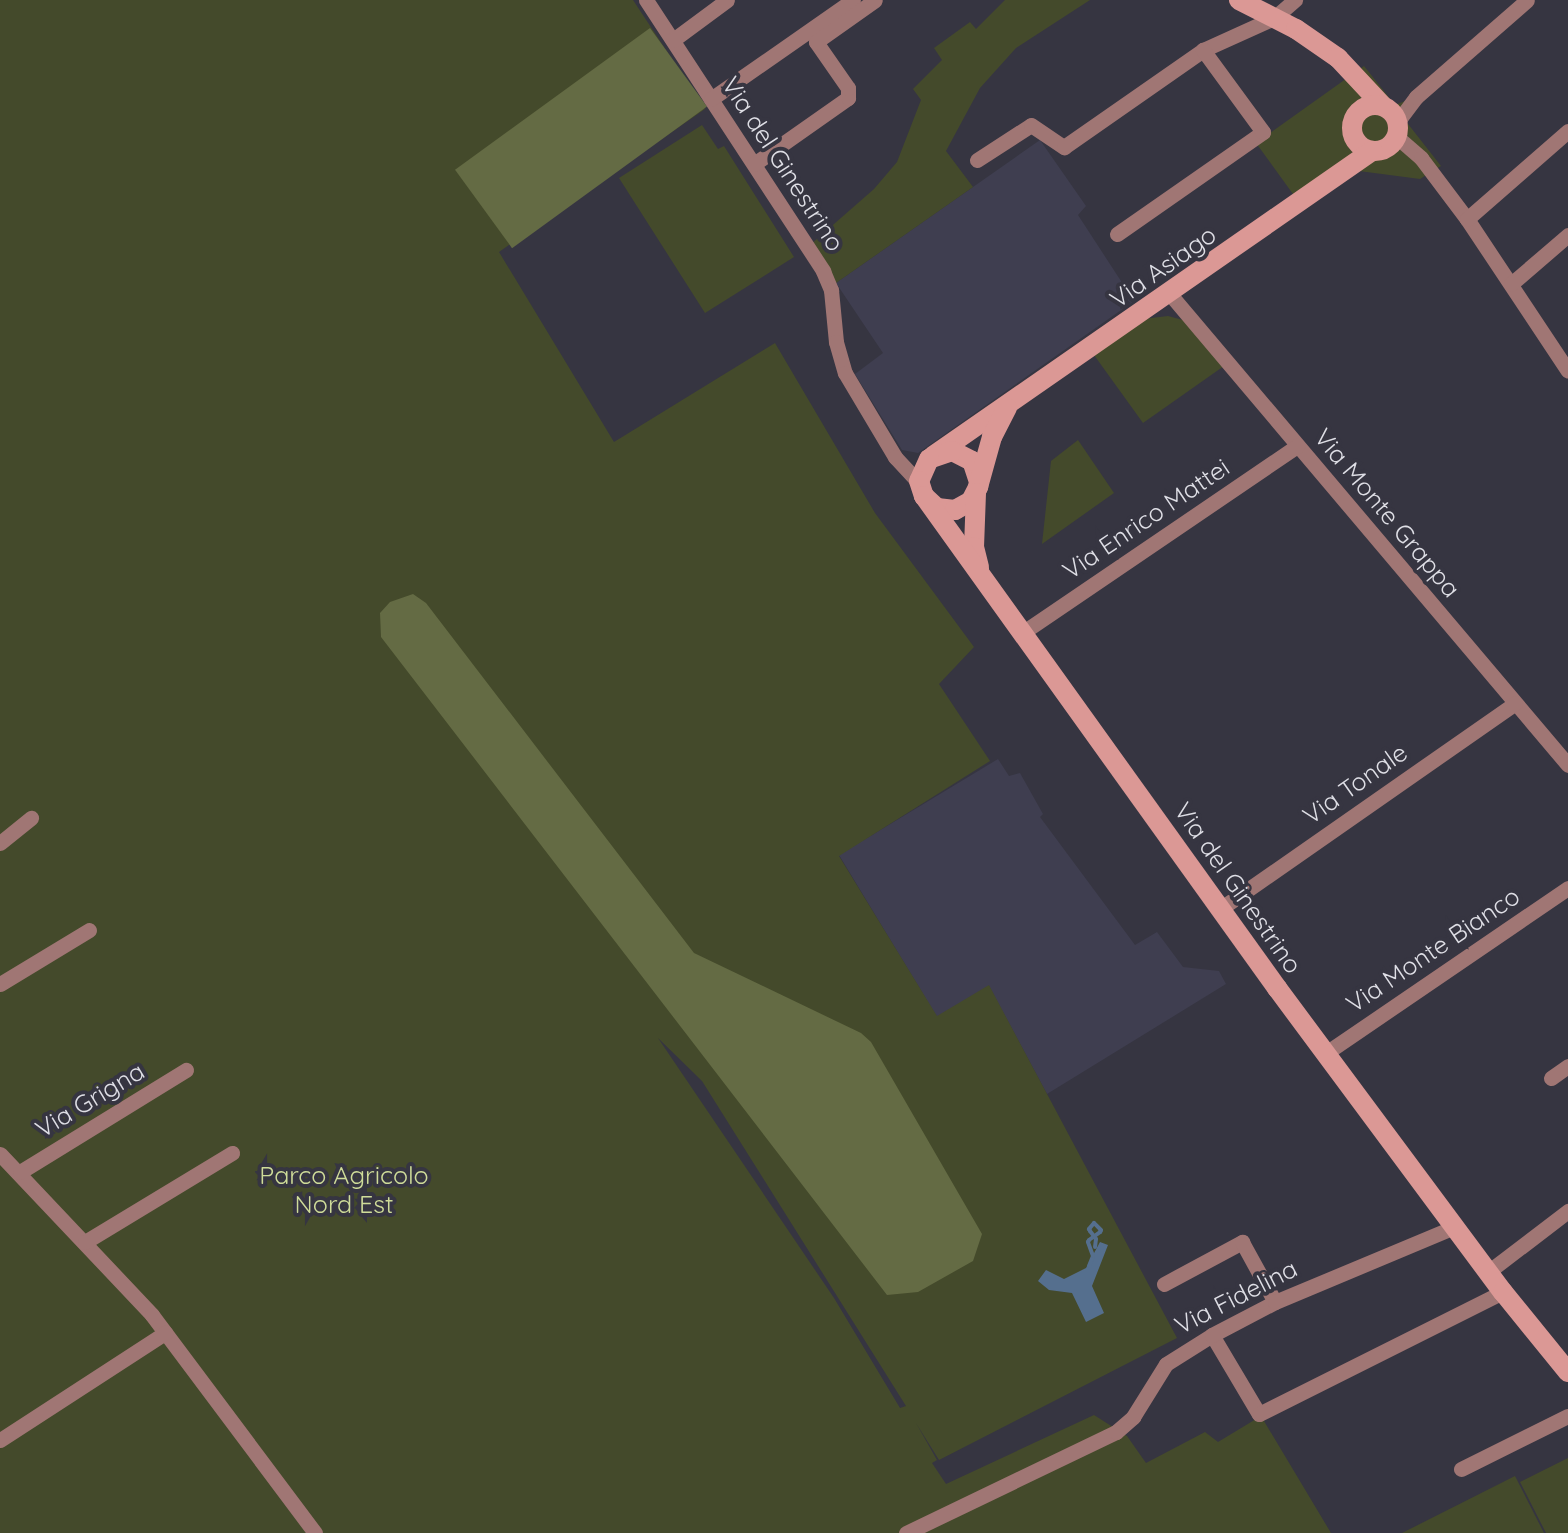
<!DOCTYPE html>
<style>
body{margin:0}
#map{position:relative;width:1568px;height:1533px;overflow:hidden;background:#363541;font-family:Quicksand,sans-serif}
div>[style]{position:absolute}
.built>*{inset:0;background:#3f3e50}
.green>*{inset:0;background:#444a2b}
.forest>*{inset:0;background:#646b44;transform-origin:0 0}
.water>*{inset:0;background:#556f8e}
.stream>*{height:4px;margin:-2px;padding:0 2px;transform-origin:2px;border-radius:2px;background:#556f8e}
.street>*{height:15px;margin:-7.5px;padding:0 7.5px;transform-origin:7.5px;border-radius:7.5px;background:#a07674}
.secondary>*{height:20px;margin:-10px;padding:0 10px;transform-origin:10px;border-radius:10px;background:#db9895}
.secondary>.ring{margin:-10px;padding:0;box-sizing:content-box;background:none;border:20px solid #db9895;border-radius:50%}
span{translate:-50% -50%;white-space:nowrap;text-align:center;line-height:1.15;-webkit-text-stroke:8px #363541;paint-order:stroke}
.street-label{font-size:25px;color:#dedee5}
.park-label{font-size:25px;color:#cfdc99}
</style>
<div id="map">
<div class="built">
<i style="clip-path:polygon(1040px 140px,1086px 206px,1078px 215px,1134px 301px,918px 453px,902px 450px,855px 374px,883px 353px,836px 283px)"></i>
<i style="clip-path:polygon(998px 759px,1009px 776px,1020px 773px,1043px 814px,1040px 817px,1135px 945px,1157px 932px,1183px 967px,1219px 971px,1226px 984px,1047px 1094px,989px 986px,937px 1017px,839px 855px)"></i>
</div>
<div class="green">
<i style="clip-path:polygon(evenodd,0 0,633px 0,705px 109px,499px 252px,614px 442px,775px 343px,875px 513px,974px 647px,939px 684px,990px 761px,839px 856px,937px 1016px,989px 985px,1177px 1338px,939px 1460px,916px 1423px,937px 1460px,932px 1463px,946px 1484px,1094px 1415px,1127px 1436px,1146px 1463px,1205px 1432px,1218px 1442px,1261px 1416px,1331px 1533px,0 1533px,0 0,658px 1038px,702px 1081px,906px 1406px,900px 1408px,834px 1298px,658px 1038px)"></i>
<i style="clip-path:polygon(1005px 0,1090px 0,1016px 48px,980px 88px,946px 151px,973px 187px,836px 283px,810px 245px,874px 189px,897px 162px,921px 100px,913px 89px,942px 60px,934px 48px,970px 22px,976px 29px)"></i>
<i style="clip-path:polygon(1364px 66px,1395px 105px,1415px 97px,1401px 115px,1441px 166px,1420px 179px,1359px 171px,1298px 201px,1256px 143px)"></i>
<i style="clip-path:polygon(702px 125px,718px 149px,724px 146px,794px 257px,705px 313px,619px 178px)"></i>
<i style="clip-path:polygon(1168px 316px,1183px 320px,1224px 366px,1143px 423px,1094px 355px,1143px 319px)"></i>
<i style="clip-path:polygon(1078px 440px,1114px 493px,1042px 544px,1051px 461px)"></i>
<i style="clip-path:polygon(1568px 1458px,1568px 1533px,1546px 1533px,1520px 1482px)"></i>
<i style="clip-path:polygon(1515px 1476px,1544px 1533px,1402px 1533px)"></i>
</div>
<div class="forest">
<i style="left:650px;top:28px;width:97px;height:241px;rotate:54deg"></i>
<i style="clip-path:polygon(413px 594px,426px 603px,694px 953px,861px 1033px,871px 1042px,982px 1234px,973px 1261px,918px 1292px,887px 1295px,381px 637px,380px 613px,390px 602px)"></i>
</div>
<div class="water">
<i style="clip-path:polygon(1100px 1242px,1108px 1245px,1092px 1286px,1104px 1313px,1086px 1322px,1072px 1293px,1049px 1290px,1038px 1281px,1046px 1270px,1064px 1279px,1086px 1268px)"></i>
</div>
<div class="stream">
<i style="left:1089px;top:1266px;width:11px;rotate:-68deg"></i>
<i style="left:1093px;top:1256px;width:15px;rotate:-110deg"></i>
<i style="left:1088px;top:1242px;width:2px;rotate:-63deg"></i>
<i style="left:1089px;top:1240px;width:14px;rotate:-36deg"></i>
<i style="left:1100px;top:1232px;width:2px;rotate:-63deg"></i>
<i style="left:1101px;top:1230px;width:10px;rotate:-135deg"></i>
<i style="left:1094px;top:1223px;width:8px;rotate:130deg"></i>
<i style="left:1089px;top:1229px;width:2px;rotate:63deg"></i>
<i style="left:1090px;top:1231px;width:10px;rotate:53deg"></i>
<i style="left:1096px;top:1239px;width:8px;rotate:97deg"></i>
</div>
<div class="street">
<i style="left:646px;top:0;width:324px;rotate:56.8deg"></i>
<i style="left:823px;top:271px;width:21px;rotate:67deg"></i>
<i style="left:831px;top:290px;width:52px;rotate:84.5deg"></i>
<i style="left:836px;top:342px;width:32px;rotate:74deg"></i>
<i style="left:845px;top:373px;width:98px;rotate:59.2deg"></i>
<i style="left:895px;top:457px;width:37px;rotate:47deg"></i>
<i style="left:673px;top:40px;width:67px;rotate:-36.5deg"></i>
<i style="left:711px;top:99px;width:173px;rotate:-34.9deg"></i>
<i style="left:1398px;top:121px;width:30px;rotate:-53deg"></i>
<i style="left:1416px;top:97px;width:147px;rotate:-41.1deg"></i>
<i style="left:1397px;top:137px;width:32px;rotate:41deg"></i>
<i style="left:1421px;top:158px;width:76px;rotate:53deg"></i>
<i style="left:1467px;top:219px;width:182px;rotate:56.4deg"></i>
<i style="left:977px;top:160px;width:64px;rotate:-32.9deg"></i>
<i style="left:1031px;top:125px;width:40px;rotate:34deg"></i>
<i style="left:1064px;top:147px;width:169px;rotate:-34.9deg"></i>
<i style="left:1203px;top:50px;width:78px;rotate:-24.3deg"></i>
<i style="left:1274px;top:18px;width:28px;rotate:-41deg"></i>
<i style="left:754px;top:164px;width:115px;rotate:-35.1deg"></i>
<i style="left:848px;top:98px;width:10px;rotate:-90deg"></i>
<i style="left:848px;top:88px;width:56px;rotate:-124.8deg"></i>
<i style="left:816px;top:42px;width:72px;rotate:-35.4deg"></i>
<i style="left:1467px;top:219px;width:134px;rotate:-41.1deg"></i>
<i style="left:1117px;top:234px;width:178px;rotate:-34.9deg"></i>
<i style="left:1263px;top:132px;width:102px;rotate:-126.2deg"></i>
<i style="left:1511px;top:284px;width:75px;rotate:-40.7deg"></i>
<i style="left:1169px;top:293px;width:618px;rotate:49.79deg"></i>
<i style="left:1022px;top:633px;width:333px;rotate:-34.2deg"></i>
<i style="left:0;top:843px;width:40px;rotate:-39deg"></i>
<i style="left:1223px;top:907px;width:356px;rotate:-34.9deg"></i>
<i style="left:0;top:984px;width:104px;rotate:-31.2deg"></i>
<i style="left:1326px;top:1053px;width:293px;rotate:-34.3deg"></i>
<i style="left:1551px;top:1078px;width:21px;rotate:-35deg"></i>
<i style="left:0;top:1154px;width:221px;rotate:46.6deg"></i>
<i style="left:152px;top:1315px;width:272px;rotate:53.2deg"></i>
<i style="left:20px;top:1172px;width:195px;rotate:-31.6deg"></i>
<i style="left:85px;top:1242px;width:172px;rotate:-31.2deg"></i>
<i style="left:1488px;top:1272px;width:101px;rotate:-37.3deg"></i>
<i style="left:1164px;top:1284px;width:89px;rotate:-28.3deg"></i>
<i style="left:1242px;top:1242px;width:68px;rotate:61.2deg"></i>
<i style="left:1212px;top:1335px;width:92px;rotate:59.3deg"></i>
<i style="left:1259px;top:1414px;width:273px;rotate:-26.6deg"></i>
<i style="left:0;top:1440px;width:197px;rotate:-33deg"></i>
<i style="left:1461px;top:1469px;width:119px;rotate:-26.4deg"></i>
<i style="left:906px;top:1533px;width:233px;rotate:-25.7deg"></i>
<i style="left:1116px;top:1432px;width:23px;rotate:-41deg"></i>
<i style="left:1133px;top:1417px;width:62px;rotate:-58.1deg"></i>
<i style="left:1166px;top:1364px;width:54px;rotate:-32.2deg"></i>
<i style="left:1212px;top:1335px;width:71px;rotate:-27.6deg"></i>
<i style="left:1275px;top:1302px;width:194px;rotate:-22.7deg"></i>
</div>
<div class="secondary">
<i style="left:1239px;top:0;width:64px;rotate:27deg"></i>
<i style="left:1296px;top:29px;width:51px;rotate:34.6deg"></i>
<i style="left:1338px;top:58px;width:64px;rotate:46.9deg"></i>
<i class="ring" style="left:1352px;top:105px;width:26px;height:26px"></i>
<i style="left:933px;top:456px;width:535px;rotate:-34.79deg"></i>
<i style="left:979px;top:482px;width:22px;rotate:-108deg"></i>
<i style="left:972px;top:461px;width:22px;rotate:-153deg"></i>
<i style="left:952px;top:451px;width:24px;rotate:161deg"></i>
<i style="left:929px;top:459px;width:24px;rotate:114deg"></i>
<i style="left:919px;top:481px;width:16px;rotate:72deg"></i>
<i style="left:924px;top:496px;width:18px;rotate:43deg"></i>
<i style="left:937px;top:508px;width:18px;rotate:6deg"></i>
<i style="left:955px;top:510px;width:18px;rotate:-29deg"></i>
<i style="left:971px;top:501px;width:16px;rotate:-63deg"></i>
<i style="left:978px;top:487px;width:52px;rotate:-74.4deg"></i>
<i style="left:992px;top:437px;width:33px;rotate:-63deg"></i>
<i style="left:976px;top:493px;width:54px;rotate:92.1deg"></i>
<i style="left:974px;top:547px;width:21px;rotate:76deg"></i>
<i style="left:924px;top:496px;width:606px;rotate:54.34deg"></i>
<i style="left:1277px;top:988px;width:379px;rotate:53.4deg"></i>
<i style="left:1503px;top:1292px;width:103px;rotate:50.9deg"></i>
</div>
<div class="street-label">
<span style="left:783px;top:164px;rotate:57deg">Via del Ginestrino</span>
<span style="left:1163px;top:267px;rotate:-35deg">Via Asiago</span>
<span style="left:1387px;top:513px;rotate:50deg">Via Monte Grappa</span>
<span style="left:1146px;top:519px;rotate:-34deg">Via Enrico Mattei</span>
<span style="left:1355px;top:784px;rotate:-35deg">Via Tonale</span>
<span style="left:1238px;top:888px;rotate:55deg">Via del Ginestrino</span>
<span style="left:1433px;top:950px;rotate:-34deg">Via Monte Bianco</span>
<span style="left:90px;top:1100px;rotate:-31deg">Via Grigna</span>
<span style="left:1236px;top:1297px;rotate:-27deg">Via Fidelina</span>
</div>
<div class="park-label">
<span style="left:344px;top:1190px">Parco Agricolo<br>Nord Est</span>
</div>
</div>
